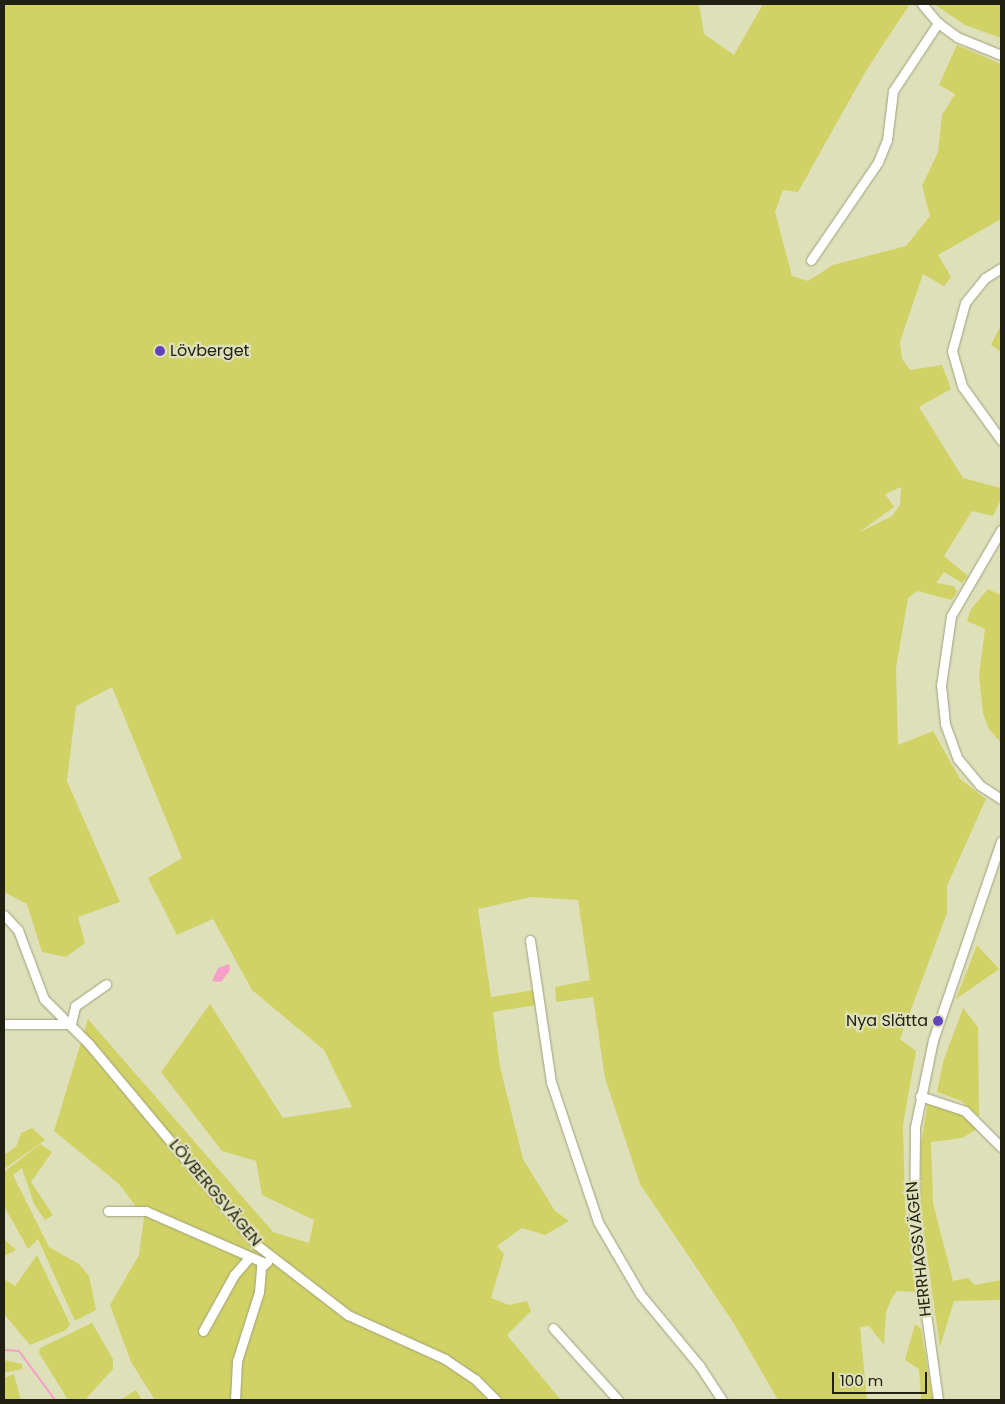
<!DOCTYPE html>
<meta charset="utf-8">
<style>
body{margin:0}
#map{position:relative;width:1005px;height:1404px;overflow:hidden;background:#dee0ba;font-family:Poppins,sans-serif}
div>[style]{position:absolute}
.green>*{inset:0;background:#d1d265}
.water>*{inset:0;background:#f69fc9}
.stream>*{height:2px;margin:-1px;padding:0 1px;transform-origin:1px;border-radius:1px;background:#f69fc9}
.roads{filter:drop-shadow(0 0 1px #9fa07c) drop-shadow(0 0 1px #9fa07c)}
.minor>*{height:9px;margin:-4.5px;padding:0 4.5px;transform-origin:4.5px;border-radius:4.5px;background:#fff}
.dots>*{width:14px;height:14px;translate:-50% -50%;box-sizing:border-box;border:2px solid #dee0ba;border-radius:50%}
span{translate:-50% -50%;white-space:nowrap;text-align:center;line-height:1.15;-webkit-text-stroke:4.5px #dee0ba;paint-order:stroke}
.poi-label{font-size:16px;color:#212113}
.left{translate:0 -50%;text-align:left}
.right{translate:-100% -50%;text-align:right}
.street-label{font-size:16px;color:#212113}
.frame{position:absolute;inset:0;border:5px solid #212113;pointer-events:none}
.scale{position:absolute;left:832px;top:1372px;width:95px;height:22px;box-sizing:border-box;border:2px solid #212113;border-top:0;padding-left:6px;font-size:15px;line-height:18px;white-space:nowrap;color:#212113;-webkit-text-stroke:4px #dee0ba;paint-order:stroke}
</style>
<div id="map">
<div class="green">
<i style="clip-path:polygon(evenodd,4px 4px,699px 4px,704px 34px,734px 55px,763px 4px,910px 4px,867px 69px,798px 192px,783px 190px,775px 212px,792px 276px,808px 281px,833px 265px,906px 246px,930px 216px,922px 186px,938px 152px,942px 115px,955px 94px,939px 85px,957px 45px,1001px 64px,1001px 219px,938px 255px,951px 277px,944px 286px,923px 274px,900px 342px,902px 359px,910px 370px,942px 365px,951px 389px,919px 407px,963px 478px,1001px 488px,1001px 499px,993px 516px,972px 511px,944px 556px,968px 576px,962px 583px,944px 572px,936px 583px,954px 586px,957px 592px,952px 600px,917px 591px,908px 598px,896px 668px,898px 745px,933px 731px,960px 779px,986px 799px,947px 886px,947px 913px,900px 1039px,916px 1051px,903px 1125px,905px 1205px,917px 1292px,897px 1291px,892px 1298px,886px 1312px,884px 1345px,869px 1326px,860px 1327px,867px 1400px,778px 1400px,733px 1322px,640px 1184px,605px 1078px,593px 997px,556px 1002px,555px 987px,590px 980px,578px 900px,531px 897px,478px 909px,491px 997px,533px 990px,537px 1005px,493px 1012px,500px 1067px,523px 1159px,555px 1211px,569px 1221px,545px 1235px,522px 1228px,497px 1246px,504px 1254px,491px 1298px,509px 1305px,527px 1301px,531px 1311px,507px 1335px,561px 1400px,155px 1400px,131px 1362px,110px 1305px,139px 1255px,144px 1217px,119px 1184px,54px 1131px,88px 1019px,273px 1232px,309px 1243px,314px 1220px,262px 1195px,256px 1161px,222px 1151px,161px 1072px,210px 1004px,283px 1118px,352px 1107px,324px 1050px,252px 990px,213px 919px,177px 935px,148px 878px,182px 858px,112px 687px,76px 706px,67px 781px,120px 902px,78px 917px,85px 943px,66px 957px,42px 952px,27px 904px,4px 892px,4px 4px,901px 487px,900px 505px,892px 516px,858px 533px,894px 507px,885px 494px,901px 487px)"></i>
<i style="clip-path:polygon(934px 4px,1001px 4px,1001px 38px,965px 25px)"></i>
<i style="clip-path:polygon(1001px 325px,1001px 359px,1000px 351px,991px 345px)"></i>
<i style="clip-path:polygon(988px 589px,1001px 595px,1001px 743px,989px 729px,983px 713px,979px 675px,985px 629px,967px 621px,971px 609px)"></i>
<i style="clip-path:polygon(977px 945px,999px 969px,956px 999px)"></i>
<i style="clip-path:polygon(963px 1008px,978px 1027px,979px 1116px,961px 1101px,937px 1092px,943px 1062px)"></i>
<i style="clip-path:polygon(928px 1101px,967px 1116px,977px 1129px,962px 1138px,931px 1142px,933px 1203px,953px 1281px,968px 1278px,975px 1285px,1001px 1280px,1001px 1300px,954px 1301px,940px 1347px,921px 1213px,921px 1144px)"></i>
<i style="clip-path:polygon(32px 1128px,45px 1140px,4px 1169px,4px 1155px,16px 1147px,21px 1133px)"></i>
<i style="clip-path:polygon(40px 1144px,52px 1152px,31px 1182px,53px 1215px,45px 1220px,34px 1204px,22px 1168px,13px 1175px,49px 1247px,79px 1264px,89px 1276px,96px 1310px,75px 1321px,38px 1239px,28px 1249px,4px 1206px,4px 1172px)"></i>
<i style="clip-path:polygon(4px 1239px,16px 1250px,4px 1256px)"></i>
<i style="clip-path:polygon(37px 1255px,70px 1324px,66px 1330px,30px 1345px,4px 1314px,4px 1279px,15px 1286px)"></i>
<i style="clip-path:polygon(92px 1323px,113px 1359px,113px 1369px,85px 1400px,68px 1400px,39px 1353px,40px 1348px)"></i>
<i style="clip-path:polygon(915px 1324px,921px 1329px,933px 1400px,921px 1399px,919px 1369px,905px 1360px)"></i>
<i style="clip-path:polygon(4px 1360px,22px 1364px,22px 1369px,4px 1373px)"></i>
<i style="clip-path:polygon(14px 1374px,21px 1400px,5px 1400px,4px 1378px)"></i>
<i style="clip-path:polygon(136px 1390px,142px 1400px,120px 1400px)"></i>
</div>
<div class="water">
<i style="clip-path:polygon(229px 964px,230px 970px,221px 982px,212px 981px,218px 968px)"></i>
</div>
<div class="stream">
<i style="left:4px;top:1350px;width:15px;rotate:4deg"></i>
<i style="left:19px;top:1351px;width:61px;rotate:53.7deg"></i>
</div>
<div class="roads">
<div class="minor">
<i style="left:922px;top:4px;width:25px;rotate:50deg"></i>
<i style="left:938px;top:23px;width:24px;rotate:36deg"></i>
<i style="left:957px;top:37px;width:48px;rotate:22.2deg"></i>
<i style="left:811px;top:260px;width:119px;rotate:-55.6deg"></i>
<i style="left:878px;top:162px;width:24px;rotate:-68deg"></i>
<i style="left:887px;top:140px;width:49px;rotate:-83deg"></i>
<i style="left:893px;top:91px;width:82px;rotate:-56.5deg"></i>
<i style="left:1001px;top:268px;width:19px;rotate:148deg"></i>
<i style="left:985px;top:278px;width:32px;rotate:129deg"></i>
<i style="left:965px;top:303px;width:50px;rotate:105.2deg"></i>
<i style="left:952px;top:351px;width:36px;rotate:74deg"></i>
<i style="left:962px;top:386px;width:67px;rotate:54.2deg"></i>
<i style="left:1001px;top:530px;width:99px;rotate:120.2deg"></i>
<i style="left:951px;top:616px;width:70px;rotate:98.2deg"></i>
<i style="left:941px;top:685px;width:39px;rotate:84deg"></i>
<i style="left:945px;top:724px;width:37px;rotate:70deg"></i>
<i style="left:958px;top:759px;width:35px;rotate:50deg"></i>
<i style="left:981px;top:786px;width:24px;rotate:33deg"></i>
<i style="left:4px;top:915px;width:21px;rotate:47deg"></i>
<i style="left:18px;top:930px;width:74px;rotate:69.4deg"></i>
<i style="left:44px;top:999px;width:64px;rotate:45deg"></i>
<i style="left:89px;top:1044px;width:262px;rotate:50.1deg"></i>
<i style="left:257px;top:1245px;width:115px;rotate:37.6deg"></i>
<i style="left:348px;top:1315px;width:107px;rotate:24.4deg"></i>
<i style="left:445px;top:1359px;width:36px;rotate:34deg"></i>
<i style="left:475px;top:1379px;width:30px;rotate:45deg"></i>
<i style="left:530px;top:940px;width:144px;rotate:81.6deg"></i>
<i style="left:551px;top:1082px;width:148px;rotate:71.4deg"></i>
<i style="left:598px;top:1222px;width:83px;rotate:59.7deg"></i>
<i style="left:640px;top:1294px;width:92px;rotate:50.3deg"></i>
<i style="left:699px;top:1365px;width:42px;rotate:56.7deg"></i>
<i style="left:4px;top:1024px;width:67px"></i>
<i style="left:71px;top:1024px;width:18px;rotate:-77deg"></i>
<i style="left:75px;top:1006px;width:38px;rotate:-35deg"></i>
<i style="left:920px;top:1096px;width:47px;rotate:18.4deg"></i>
<i style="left:965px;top:1111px;width:51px;rotate:45deg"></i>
<i style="left:108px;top:1211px;width:38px"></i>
<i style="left:146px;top:1211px;width:130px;rotate:23.6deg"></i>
<i style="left:553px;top:1328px;width:97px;rotate:47.9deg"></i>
<i style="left:203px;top:1331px;width:64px;rotate:-61deg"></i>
<i style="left:234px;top:1275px;width:23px;rotate:-49deg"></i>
<i style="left:235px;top:1400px;width:39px;rotate:-87deg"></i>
<i style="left:237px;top:1361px;width:72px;rotate:-72.3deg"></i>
<i style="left:259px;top:1292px;width:25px;rotate:-85deg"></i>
<i style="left:261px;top:1267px;width:8px;rotate:-40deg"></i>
<i style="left:938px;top:1400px;width:175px;rotate:-97.9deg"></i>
<i style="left:914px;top:1227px;width:100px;rotate:-89.4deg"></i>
<i style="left:915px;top:1127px;width:89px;rotate:-78.3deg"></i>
<i style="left:933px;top:1040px;width:210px;rotate:-71.1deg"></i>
</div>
</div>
<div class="dots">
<i style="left:160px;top:351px;background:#6143bb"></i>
<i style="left:938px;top:1021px;background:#6143bb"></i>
</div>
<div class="poi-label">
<span class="left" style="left:170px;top:351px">Lövberget</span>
<span class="right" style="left:928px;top:1021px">Nya Slätta</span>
</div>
<div class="street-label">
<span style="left:215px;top:1193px;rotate:50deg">LÖVBERGSVÄGEN</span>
<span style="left:919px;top:1249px;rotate:-96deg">HERRHAGSVÄGEN</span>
</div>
<div class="frame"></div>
<div class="scale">100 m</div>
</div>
